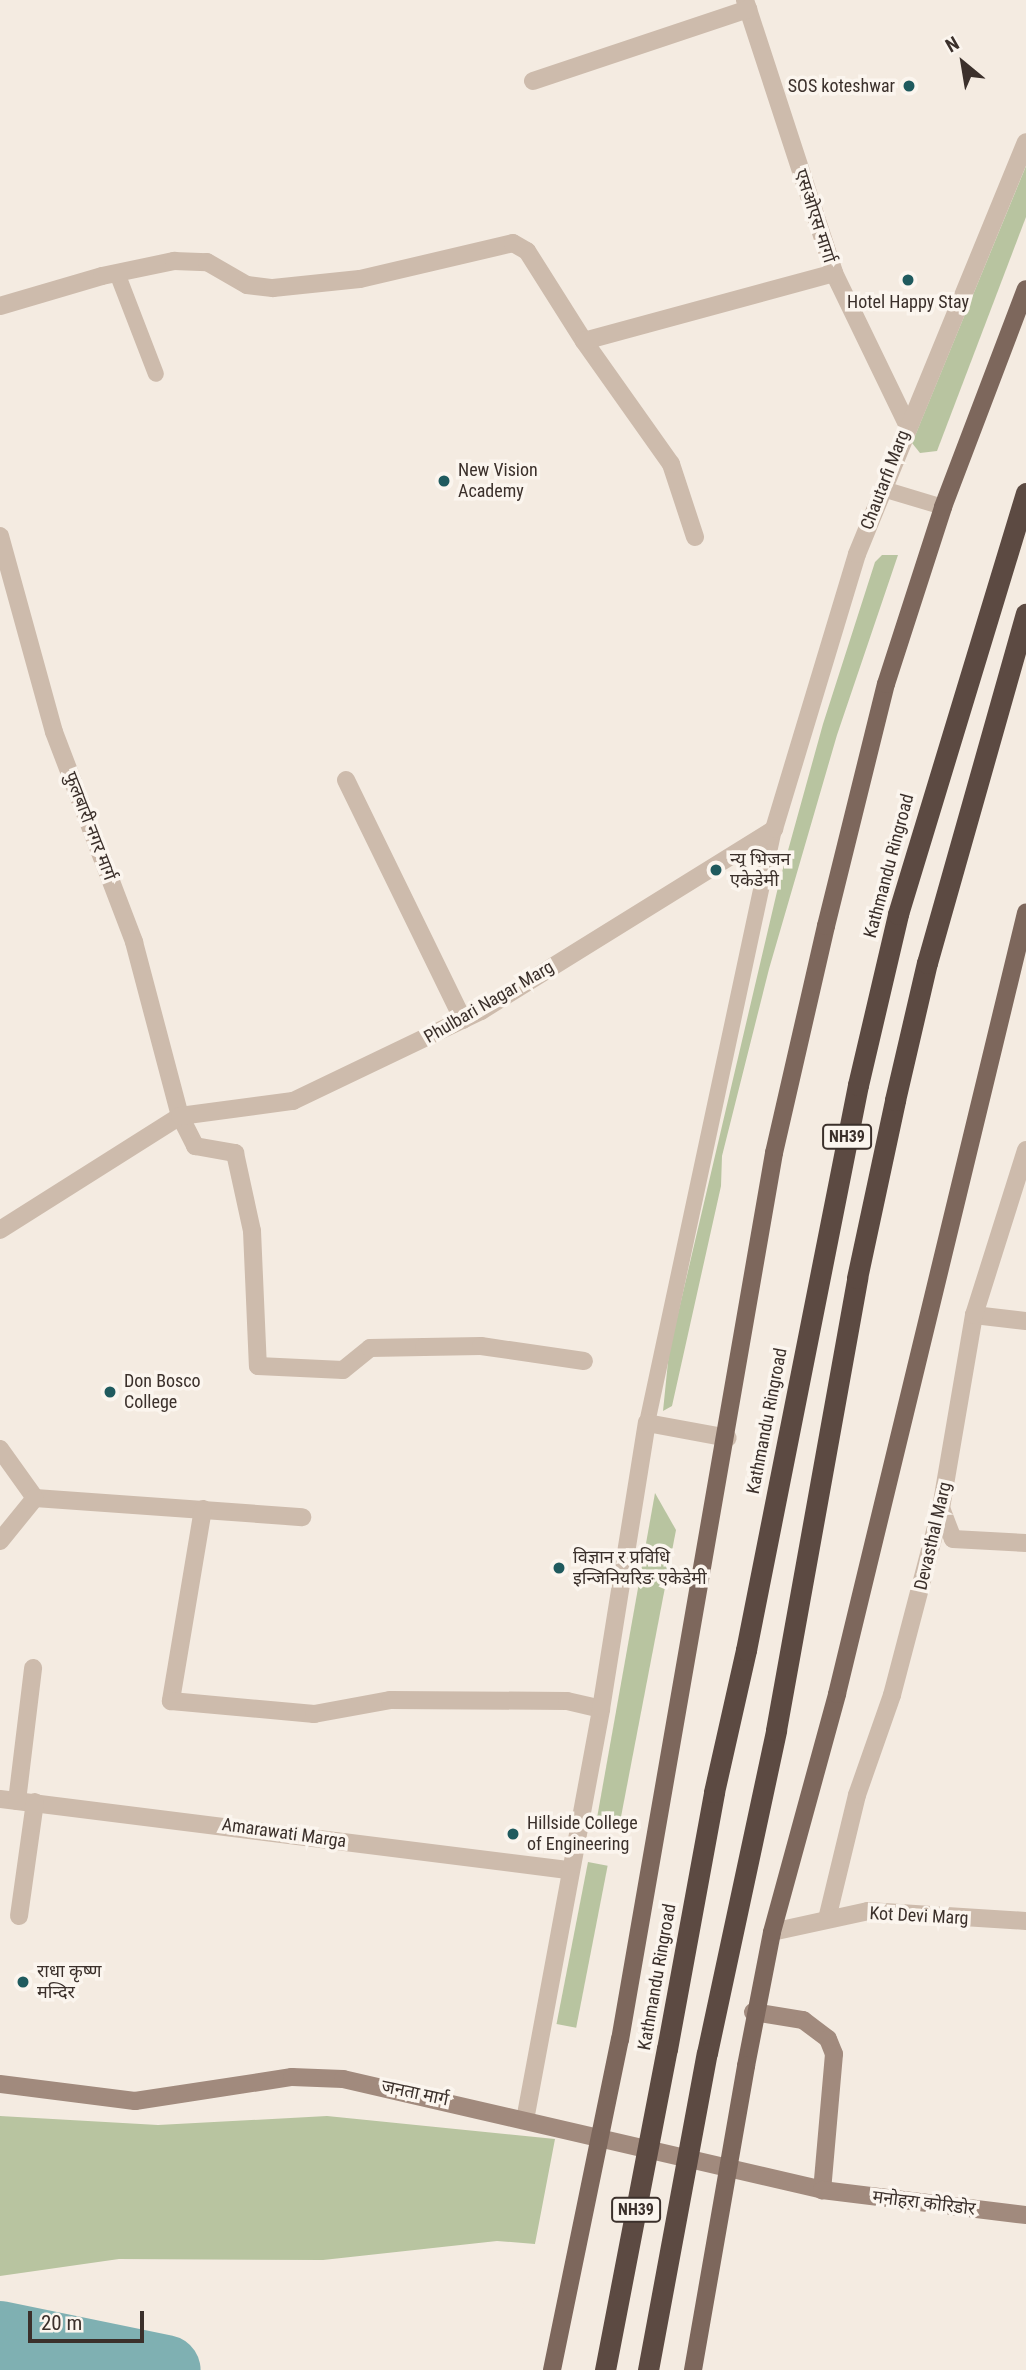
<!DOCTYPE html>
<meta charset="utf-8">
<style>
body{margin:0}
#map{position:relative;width:1026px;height:2370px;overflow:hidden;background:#f4ebe1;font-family:"Roboto Condensed","Noto Sans Devanagari",sans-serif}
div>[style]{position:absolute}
.green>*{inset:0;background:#b8c4a0;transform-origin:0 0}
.pier>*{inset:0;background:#f4ebe1}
.river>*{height:70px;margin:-35px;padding:0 35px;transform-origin:35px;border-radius:35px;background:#7fb0b2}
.lane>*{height:16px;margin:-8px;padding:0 8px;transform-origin:8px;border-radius:8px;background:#cdbbac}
.street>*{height:18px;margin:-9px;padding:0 9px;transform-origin:9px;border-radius:9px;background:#cdbbac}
.secondary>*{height:18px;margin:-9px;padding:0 9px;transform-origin:9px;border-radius:9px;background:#a18a7d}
.primary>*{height:18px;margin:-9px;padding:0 9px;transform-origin:9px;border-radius:9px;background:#7d675c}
.highway>*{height:21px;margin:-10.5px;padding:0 10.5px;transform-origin:10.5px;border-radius:10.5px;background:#5c4a42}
.primary-bridge>*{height:18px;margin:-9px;padding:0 9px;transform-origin:9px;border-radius:9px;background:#7d675c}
.highway-bridge>*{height:21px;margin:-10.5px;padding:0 10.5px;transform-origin:10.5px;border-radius:10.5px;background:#5c4a42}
.dots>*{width:19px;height:19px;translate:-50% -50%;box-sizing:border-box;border:4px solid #fbf5ee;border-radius:50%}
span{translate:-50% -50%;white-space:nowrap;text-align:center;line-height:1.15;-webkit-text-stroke:7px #fbf5ee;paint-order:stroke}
.shield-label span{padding:2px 5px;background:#fbf5ee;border:2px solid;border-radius:5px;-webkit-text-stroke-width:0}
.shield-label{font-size:16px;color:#3b302b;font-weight:700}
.poi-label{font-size:18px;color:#3b302b}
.right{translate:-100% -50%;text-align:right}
.left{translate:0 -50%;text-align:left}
.street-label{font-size:18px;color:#3b302b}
.north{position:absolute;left:928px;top:28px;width:70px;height:70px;-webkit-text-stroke:5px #fbf5ee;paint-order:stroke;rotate:330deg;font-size:19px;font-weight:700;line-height:28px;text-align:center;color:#3b302b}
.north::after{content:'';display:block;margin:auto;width:24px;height:32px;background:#3b302b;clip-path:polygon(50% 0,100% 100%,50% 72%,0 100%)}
.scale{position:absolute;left:28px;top:2311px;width:116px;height:32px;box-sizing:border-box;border:4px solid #3b302b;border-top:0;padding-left:9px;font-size:21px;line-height:24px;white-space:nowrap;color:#3b302b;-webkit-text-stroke:5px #fbf5ee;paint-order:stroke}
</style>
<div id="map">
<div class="green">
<i style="clip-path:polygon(1026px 166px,1026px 217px,937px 451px,920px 453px,912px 443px)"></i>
<i style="clip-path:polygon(882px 555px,898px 555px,837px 735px,769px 969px,722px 1156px,721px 1186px,672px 1406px,663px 1411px,669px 1352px,779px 883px,823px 724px,875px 562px)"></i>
<i style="clip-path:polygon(655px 1493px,676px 1530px,620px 1822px,597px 1818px)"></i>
<i style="left:588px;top:1862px;width:20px;height:165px;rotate:11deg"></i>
<i style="clip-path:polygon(0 2116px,158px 2125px,327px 2116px,555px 2139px,535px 2244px,497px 2241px,323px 2260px,119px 2259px,0 2276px)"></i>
</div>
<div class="pier">
<i style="clip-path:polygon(536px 2241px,703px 2269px,736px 2319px,729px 2370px,511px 2370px)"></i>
</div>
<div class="river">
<i style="left:0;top:2336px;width:169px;rotate:11.6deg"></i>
</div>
<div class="lane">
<i style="left:117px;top:273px;width:108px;rotate:68.9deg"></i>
<i style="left:883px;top:489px;width:63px;rotate:16.7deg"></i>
<i style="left:647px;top:1423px;width:607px;rotate:-77.93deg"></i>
</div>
<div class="street">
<i style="left:745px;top:0;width:287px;rotate:71.9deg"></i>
<i style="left:834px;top:273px;width:168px;rotate:64.2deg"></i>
<i style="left:533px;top:81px;width:227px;rotate:-18.5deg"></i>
<i style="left:0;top:306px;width:106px;rotate:-16.4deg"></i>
<i style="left:102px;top:276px;width:74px;rotate:-11.8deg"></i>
<i style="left:174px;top:261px;width:33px;rotate:2deg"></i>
<i style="left:207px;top:262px;width:46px;rotate:29.9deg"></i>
<i style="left:247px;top:285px;width:26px;rotate:7deg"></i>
<i style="left:273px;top:288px;width:87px;rotate:-5.9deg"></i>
<i style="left:360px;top:279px;width:157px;rotate:-13.2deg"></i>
<i style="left:513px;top:243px;width:16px;rotate:30deg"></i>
<i style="left:527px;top:251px;width:107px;rotate:57.7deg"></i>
<i style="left:0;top:536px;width:203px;rotate:74.6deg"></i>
<i style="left:54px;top:732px;width:225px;rotate:69.1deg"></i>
<i style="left:134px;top:942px;width:180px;rotate:75.2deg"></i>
<i style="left:180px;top:1116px;width:34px;rotate:63deg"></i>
<i style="left:195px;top:1146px;width:41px;rotate:9.9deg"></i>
<i style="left:235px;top:1153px;width:80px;rotate:77.7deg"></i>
<i style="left:252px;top:1231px;width:135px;rotate:87.5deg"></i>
<i style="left:258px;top:1366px;width:85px;rotate:2.7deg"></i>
<i style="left:343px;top:1370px;width:35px;rotate:-39deg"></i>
<i style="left:370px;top:1348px;width:54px;rotate:-1.1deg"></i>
<i style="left:424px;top:1347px;width:57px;rotate:-1deg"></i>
<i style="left:481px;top:1346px;width:104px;rotate:8.3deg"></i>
<i style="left:695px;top:537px;width:77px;rotate:-108.2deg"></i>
<i style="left:671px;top:464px;width:151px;rotate:-125.3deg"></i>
<i style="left:584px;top:341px;width:259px;rotate:-15.2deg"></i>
<i style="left:346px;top:780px;width:267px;rotate:64deg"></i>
<i style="left:0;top:1230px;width:213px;rotate:-32.3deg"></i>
<i style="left:180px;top:1116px;width:114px;rotate:-7.6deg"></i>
<i style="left:293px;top:1101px;width:208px;rotate:-25.6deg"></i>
<i style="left:481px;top:1011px;width:345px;rotate:-31.8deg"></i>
<i style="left:774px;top:829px;width:287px;rotate:-73.2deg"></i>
<i style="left:857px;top:554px;width:445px;rotate:-67.7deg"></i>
<i style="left:974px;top:1315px;width:52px;rotate:6.6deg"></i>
<i style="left:0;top:1449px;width:60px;rotate:54.5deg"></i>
<i style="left:35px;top:1498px;width:268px;rotate:4.1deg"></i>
<i style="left:941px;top:1508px;width:33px;rotate:69deg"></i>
<i style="left:953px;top:1539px;width:73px;rotate:3.1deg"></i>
<i style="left:203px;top:1509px;width:195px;rotate:99.5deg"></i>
<i style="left:171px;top:1701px;width:144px;rotate:5.2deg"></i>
<i style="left:314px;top:1714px;width:77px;rotate:-10.4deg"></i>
<i style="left:390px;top:1700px;width:177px;rotate:0.3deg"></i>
<i style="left:567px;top:1701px;width:35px;rotate:13deg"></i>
<i style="left:0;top:1541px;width:55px;rotate:-50.9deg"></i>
<i style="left:0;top:1799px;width:572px;rotate:7.13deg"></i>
<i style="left:17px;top:1801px;width:134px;rotate:-83.1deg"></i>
<i style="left:19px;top:1916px;width:115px;rotate:-82deg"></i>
<i style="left:827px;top:1919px;width:128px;rotate:-76.4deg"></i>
<i style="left:857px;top:1795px;width:106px;rotate:-70.7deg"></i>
<i style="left:892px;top:1695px;width:193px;rotate:-75.3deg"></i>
<i style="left:941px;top:1508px;width:196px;rotate:-80.3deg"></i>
<i style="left:974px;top:1315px;width:173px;rotate:-72.5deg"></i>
<i style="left:772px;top:1932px;width:98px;rotate:-12.3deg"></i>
<i style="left:868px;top:1911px;width:158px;rotate:3.6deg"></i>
<i style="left:525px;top:2120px;width:418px;rotate:-79.5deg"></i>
<i style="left:601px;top:1709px;width:290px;rotate:-80.9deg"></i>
<i style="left:647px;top:1423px;width:82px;rotate:10.5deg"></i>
</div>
<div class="secondary">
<i style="left:753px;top:2012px;width:51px;rotate:9.1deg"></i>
<i style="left:803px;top:2020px;width:31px;rotate:37deg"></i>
<i style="left:828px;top:2039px;width:16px;rotate:68deg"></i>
<i style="left:834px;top:2054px;width:137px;rotate:95deg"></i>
<i style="left:0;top:2084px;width:136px;rotate:7.2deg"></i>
<i style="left:135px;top:2101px;width:159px;rotate:-8.7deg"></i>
<i style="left:292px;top:2077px;width:51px;rotate:2.2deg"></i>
<i style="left:343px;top:2079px;width:492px;rotate:13deg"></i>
<i style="left:822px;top:2190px;width:206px;rotate:7deg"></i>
</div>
<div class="primary">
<i style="left:620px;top:2040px;width:900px;rotate:-80.15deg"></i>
<i style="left:774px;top:1153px;width:233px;rotate:-77.1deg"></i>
<i style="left:826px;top:926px;width:249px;rotate:-76.1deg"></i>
<i style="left:886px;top:684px;width:186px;rotate:-72.1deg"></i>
<i style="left:943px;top:507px;width:233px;rotate:-69.2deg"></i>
<i style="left:746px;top:2066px;width:136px;rotate:-79deg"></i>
<i style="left:772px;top:1932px;width:247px;rotate:-74.7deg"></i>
<i style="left:837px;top:1694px;width:804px;rotate:-76.4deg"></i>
</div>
<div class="highway">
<i style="left:667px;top:2049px;width:261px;rotate:-79.6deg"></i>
<i style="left:714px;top:1792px;width:146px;rotate:-77.3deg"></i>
<i style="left:746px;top:1650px;width:576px;rotate:-78.79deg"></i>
<i style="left:858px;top:1085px;width:176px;rotate:-76.8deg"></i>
<i style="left:898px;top:914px;width:440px;rotate:-73.1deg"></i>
<i style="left:707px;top:2053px;width:330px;rotate:-77.9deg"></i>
<i style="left:776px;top:1730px;width:459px;rotate:-79.8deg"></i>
<i style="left:857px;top:1278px;width:182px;rotate:-77.9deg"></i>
<i style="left:895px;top:1100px;width:141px;rotate:-76.9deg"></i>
<i style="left:927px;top:963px;width:363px;rotate:-74.2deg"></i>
</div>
<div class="primary-bridge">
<i style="left:552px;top:2370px;width:337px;rotate:-78.4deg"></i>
<i style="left:693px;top:2370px;width:309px;rotate:-80.1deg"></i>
</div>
<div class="highway-bridge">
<i style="left:605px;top:2370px;width:327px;rotate:-79.1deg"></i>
<i style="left:648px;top:2370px;width:322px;rotate:-79.5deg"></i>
</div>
<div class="dots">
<i style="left:909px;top:86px;background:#1f5a5e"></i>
<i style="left:908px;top:280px;background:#1f5a5e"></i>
<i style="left:444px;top:481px;background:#1f5a5e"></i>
<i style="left:716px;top:870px;background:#1f5a5e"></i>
<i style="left:110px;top:1392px;background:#1f5a5e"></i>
<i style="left:559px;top:1568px;background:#1f5a5e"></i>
<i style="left:513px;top:1834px;background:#1f5a5e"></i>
<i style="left:23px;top:1982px;background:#1f5a5e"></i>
</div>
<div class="shield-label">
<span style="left:847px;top:1137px">NH39</span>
<span style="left:636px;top:2210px">NH39</span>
</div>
<div class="poi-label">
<span class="right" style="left:895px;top:86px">SOS koteshwar</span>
<span style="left:908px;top:302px">Hotel Happy Stay</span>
<span class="left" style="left:458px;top:481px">New Vision<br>Academy</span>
<span class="left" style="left:730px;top:870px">न्यू भिजन<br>एकेडेमी</span>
<span class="left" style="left:124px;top:1392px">Don Bosco<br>College</span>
<span class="left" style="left:573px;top:1568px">विज्ञान र प्रविधि<br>इन्जिनियरिङ एकेडेमी</span>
<span class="left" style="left:527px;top:1834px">Hillside College<br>of Engineering</span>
<span class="left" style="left:37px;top:1982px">राधा कृष्ण<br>मन्दिर</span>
</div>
<div class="street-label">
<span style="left:815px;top:216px;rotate:72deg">एसओएस मार्गा</span>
<span style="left:885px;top:480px;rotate:-69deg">Chautarfi Marg</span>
<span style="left:90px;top:826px;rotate:69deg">फुलबारी नगर मार्ग</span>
<span style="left:889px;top:866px;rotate:-75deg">Kathmandu Ringroad</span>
<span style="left:489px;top:1002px;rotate:-30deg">Phulbari Nagar Marg</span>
<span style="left:767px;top:1421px;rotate:-79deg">Kathmandu Ringroad</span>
<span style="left:933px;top:1536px;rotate:-77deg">Devasthal Marg</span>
<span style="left:284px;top:1833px;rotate:8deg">Amarawati Marga</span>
<span style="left:919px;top:1916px;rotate:3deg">Kot Devi Marg</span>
<span style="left:657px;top:1977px;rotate:-80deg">Kathmandu Ringroad</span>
<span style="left:415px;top:2093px;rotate:12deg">जनता मार्ग</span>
<span style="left:924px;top:2203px;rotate:7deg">मनोहरा कोरिडोर</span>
</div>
<div class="north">N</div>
<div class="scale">20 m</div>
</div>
